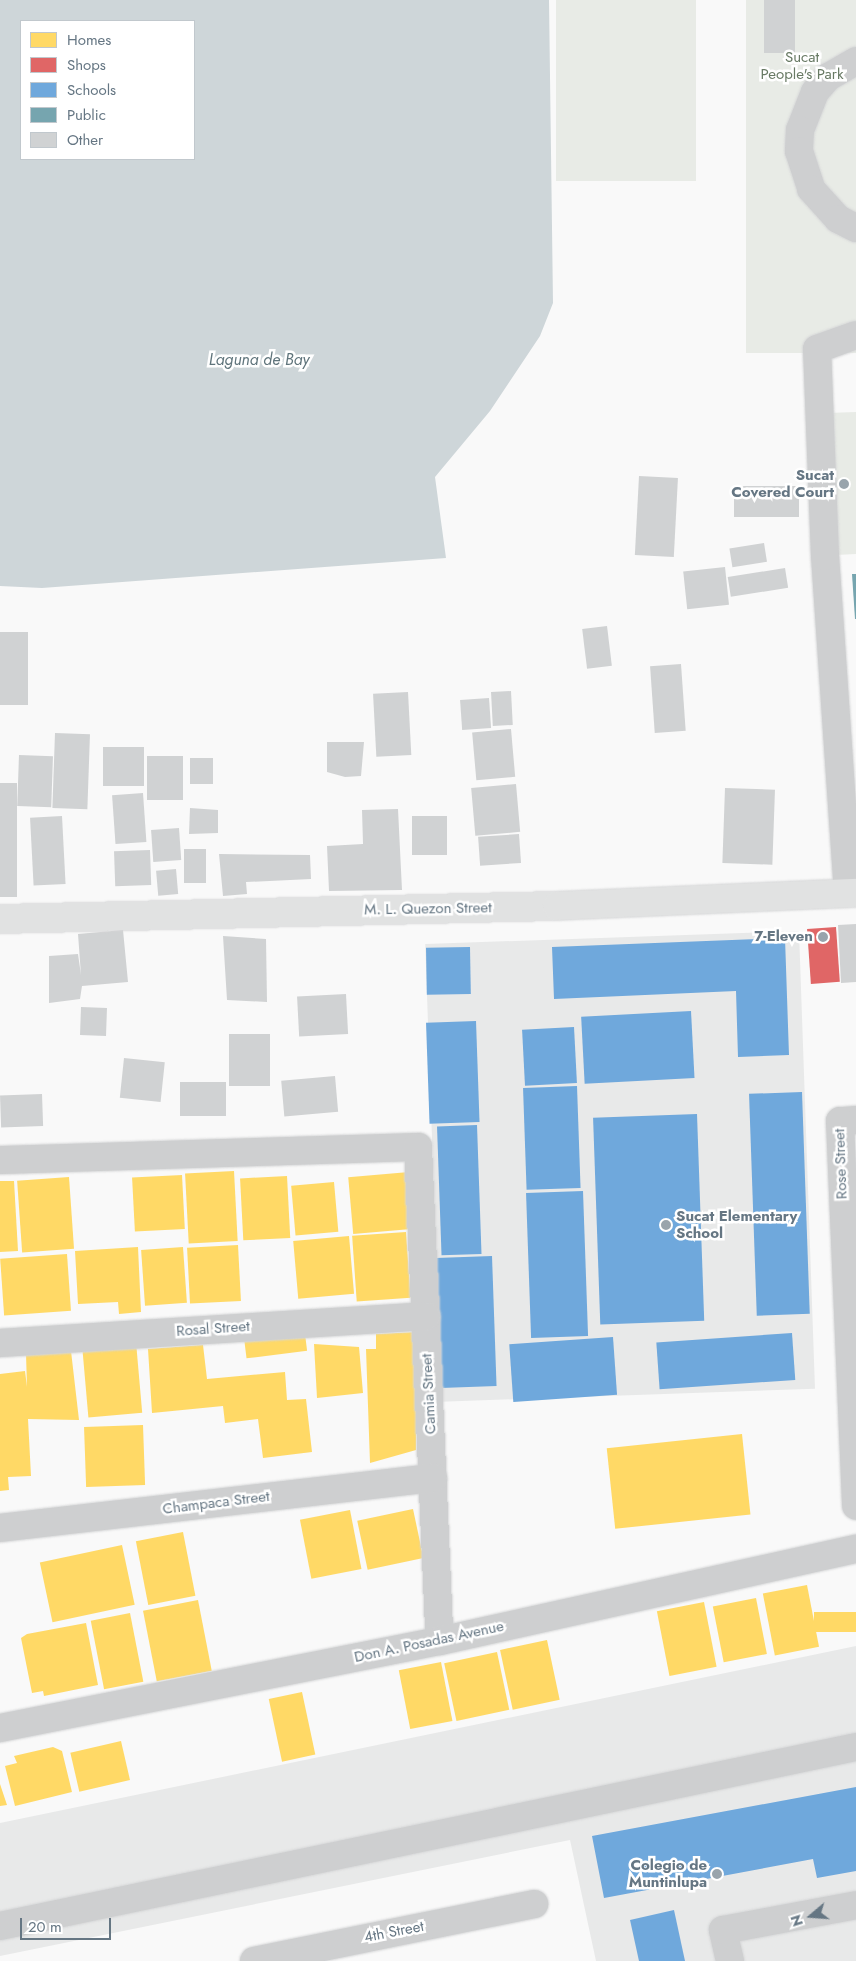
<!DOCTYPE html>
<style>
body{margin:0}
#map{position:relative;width:856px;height:1961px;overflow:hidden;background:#f9f9f9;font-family:Jost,sans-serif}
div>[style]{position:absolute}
.built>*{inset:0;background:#e8e9e9;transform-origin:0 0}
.green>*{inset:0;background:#e8ebe6;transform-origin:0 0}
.water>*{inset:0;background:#ced6d9}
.homes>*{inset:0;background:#ffd966;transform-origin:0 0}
.shops>*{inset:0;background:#e06666;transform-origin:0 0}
.schools>*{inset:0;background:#6fa8dc;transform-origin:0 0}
.public>*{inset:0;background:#76a5af}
.building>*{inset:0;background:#d0d2d3;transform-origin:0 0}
.roads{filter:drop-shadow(0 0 1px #d5d6d7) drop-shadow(0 0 1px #d5d6d7)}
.minor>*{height:28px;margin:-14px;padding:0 14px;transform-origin:14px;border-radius:14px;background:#cecfd0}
.major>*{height:28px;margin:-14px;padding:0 14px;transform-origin:14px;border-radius:14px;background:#e1e2e2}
.dots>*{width:14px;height:14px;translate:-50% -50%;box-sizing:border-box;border:2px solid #fff;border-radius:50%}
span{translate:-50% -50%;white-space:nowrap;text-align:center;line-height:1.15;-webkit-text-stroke:5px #fff;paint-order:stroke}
.park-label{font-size:15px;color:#687a64}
.poi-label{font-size:15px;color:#657683;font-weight:700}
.right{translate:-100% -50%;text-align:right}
.left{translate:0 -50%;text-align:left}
.street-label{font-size:15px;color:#657683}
.water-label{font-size:16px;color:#60757c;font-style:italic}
.legend{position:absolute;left:20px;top:20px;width:175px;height:140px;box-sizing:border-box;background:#fff;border:1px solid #c1c8cd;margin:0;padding:6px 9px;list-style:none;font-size:15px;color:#657683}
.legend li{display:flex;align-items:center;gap:10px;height:25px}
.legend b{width:25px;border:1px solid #c1c8cd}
.north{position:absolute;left:786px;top:1891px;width:50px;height:50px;-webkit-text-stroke:4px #fff;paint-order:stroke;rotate:252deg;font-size:14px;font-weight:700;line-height:20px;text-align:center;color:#657683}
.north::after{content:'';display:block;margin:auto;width:18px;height:22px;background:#657683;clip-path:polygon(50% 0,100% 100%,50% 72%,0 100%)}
.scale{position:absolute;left:20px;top:1918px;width:91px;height:22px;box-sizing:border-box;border:2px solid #657683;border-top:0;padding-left:6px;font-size:15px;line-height:18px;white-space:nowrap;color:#657683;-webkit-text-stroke:4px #fff;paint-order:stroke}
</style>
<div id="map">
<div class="built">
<i style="left:799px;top:931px;width:458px;height:374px;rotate:88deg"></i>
<i style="clip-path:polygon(856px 1646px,856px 1961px,596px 1961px,570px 1840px,0 1956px,0 1823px)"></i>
</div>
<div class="green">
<i style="left:556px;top:0;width:140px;height:181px"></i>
<i style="left:746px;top:0;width:110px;height:353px"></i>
<i style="clip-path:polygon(856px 412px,856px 554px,836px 555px,827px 413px)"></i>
</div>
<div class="water">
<i style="clip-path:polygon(evenodd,0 0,549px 0,553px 303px,540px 336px,490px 411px,435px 477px,446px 558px,42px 588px,0 586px,0 0,21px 21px,194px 21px,194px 159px,21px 159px,21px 21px)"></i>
</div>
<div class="homes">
<i style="left:234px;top:1171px;width:70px;height:49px;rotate:87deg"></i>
<i style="left:409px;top:1172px;width:57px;height:61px;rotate:85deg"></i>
<i style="left:182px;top:1175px;width:54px;height:50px;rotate:87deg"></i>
<i style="left:287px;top:1176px;width:62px;height:47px;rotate:87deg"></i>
<i style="left:69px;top:1177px;width:72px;height:52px;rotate:86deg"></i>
<i style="clip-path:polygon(0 1181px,14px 1181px,18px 1251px,0 1252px)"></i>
<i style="left:334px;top:1182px;width:50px;height:43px;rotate:85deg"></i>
<i style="left:406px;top:1232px;width:66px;height:54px;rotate:86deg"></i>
<i style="left:349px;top:1236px;width:58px;height:56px;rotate:85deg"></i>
<i style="left:238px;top:1245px;width:56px;height:51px;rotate:87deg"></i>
<i style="clip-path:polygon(138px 1247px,141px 1312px,119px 1314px,118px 1302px,78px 1304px,75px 1251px)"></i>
<i style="left:183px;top:1247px;width:56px;height:42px;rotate:86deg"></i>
<i style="left:67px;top:1254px;width:57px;height:67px;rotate:86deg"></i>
<i style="clip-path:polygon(417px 1332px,416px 1450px,370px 1463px,366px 1349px,376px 1349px,376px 1334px)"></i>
<i style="left:305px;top:1334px;width:17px;height:61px;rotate:83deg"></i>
<i style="left:136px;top:1342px;width:71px;height:54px;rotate:85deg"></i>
<i style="clip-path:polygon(314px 1344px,359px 1347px,363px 1393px,317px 1398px)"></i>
<i style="clip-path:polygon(203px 1345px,207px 1379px,285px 1372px,287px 1400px,306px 1399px,312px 1452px,263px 1458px,258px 1419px,225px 1423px,223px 1406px,152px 1413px,148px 1349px)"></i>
<i style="clip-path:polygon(71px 1351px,79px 1420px,28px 1419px,31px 1476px,8px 1477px,9px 1490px,0 1491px,0 1374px,25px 1371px,27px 1387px,26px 1354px)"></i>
<i style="left:143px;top:1425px;width:60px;height:59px;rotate:88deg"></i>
<i style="left:742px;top:1434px;width:81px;height:136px;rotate:84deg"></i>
<i style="left:413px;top:1509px;width:50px;height:57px;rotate:78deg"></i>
<i style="left:350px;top:1510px;width:60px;height:51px;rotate:79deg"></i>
<i style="left:183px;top:1532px;width:65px;height:48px;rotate:79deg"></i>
<i style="left:122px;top:1545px;width:61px;height:84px;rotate:78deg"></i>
<i style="left:807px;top:1585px;width:63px;height:45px;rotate:79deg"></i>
<i style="left:756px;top:1598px;width:57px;height:44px;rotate:79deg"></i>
<i style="left:198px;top:1600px;width:72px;height:56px;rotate:79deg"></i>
<i style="left:704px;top:1602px;width:66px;height:48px;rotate:79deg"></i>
<i style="left:856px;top:1612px;width:20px;height:42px;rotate:90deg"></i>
<i style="left:130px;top:1613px;width:70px;height:40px;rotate:79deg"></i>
<i style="clip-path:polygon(86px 1623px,98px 1685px,44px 1696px,43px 1691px,32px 1693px,21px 1638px,27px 1634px)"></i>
<i style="left:547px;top:1640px;width:61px;height:48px;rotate:78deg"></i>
<i style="left:497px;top:1652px;width:59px;height:54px;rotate:78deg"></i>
<i style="left:441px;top:1662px;width:60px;height:43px;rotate:79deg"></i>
<i style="left:302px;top:1692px;width:64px;height:34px;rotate:78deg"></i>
<i style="left:121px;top:1741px;width:40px;height:52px;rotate:77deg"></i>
<i style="clip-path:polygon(53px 1747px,62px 1751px,72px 1792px,15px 1806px,5px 1766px,17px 1763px,14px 1756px)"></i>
<i style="clip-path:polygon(0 1784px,7px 1805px,0 1806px)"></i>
</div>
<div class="shops">
<i style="left:836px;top:927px;width:55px;height:29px;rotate:86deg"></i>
</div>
<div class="schools">
<i style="clip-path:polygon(785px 938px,789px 1055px,738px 1057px,736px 991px,554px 999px,552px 947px)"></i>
<i style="left:470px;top:947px;width:47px;height:44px;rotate:89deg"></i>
<i style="left:691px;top:1011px;width:67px;height:110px;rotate:87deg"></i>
<i style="left:476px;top:1021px;width:101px;height:50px;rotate:88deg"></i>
<i style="left:574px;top:1027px;width:56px;height:52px;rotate:87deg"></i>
<i style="left:577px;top:1086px;width:102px;height:54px;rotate:88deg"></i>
<i style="left:802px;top:1092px;width:222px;height:53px;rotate:88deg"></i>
<i style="left:697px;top:1114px;width:207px;height:104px;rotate:88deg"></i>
<i style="left:477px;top:1125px;width:129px;height:40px;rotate:88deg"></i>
<i style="left:583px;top:1191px;width:145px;height:57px;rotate:88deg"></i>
<i style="left:492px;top:1256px;width:130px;height:56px;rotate:88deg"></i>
<i style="left:792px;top:1333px;width:47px;height:136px;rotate:86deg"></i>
<i style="left:613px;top:1337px;width:58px;height:104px;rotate:86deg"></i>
<i style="clip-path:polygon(856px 1787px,856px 1871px,817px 1878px,813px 1859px,604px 1898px,592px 1836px)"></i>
<i style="clip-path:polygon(674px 1910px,685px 1961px,639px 1961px,630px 1920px)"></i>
</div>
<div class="public">
<i style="clip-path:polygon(852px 574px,856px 574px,856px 619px,855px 619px)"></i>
</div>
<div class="building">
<i style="left:764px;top:0;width:31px;height:53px"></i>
<i style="left:639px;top:476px;width:39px;height:79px;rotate:3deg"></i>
<i style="left:734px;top:486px;width:65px;height:31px"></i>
<i style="left:764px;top:543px;width:19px;height:35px;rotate:81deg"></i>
<i style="left:725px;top:567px;width:38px;height:42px;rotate:84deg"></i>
<i style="left:785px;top:568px;width:20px;height:58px;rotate:81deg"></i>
<i style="left:607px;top:626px;width:40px;height:25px;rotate:83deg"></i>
<i style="left:0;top:632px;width:28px;height:73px"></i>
<i style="left:681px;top:664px;width:67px;height:31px;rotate:86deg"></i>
<i style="left:511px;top:691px;width:34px;height:20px;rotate:87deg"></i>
<i style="left:408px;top:692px;width:63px;height:35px;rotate:87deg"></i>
<i style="left:489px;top:698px;width:30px;height:29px;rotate:86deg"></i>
<i style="left:511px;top:729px;width:48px;height:39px;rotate:85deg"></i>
<i style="left:55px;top:733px;width:35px;height:75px;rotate:2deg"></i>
<i style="clip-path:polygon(327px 742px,364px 742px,361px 776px,345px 777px,327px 772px)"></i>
<i style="left:103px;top:747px;width:41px;height:39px"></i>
<i style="left:19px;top:755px;width:34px;height:51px;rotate:2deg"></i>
<i style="left:147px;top:756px;width:36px;height:44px"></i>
<i style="left:190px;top:758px;width:23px;height:26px"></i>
<i style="left:0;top:783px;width:17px;height:114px"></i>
<i style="left:516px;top:784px;width:48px;height:45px;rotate:85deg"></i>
<i style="left:725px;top:788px;width:50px;height:75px;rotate:2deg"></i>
<i style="left:143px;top:793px;width:49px;height:31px;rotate:86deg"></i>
<i style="clip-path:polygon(190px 808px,218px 810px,218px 833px,189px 834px)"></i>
<i style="clip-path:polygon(398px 809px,402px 890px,329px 891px,327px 846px,363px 844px,362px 810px)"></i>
<i style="left:62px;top:816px;width:68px;height:32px;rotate:87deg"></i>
<i style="left:412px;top:816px;width:35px;height:39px"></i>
<i style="left:179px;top:828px;width:32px;height:28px;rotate:86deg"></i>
<i style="left:519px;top:834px;width:29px;height:41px;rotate:86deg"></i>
<i style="left:184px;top:849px;width:22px;height:34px"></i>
<i style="left:150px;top:850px;width:35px;height:36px;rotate:88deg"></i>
<i style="clip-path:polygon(219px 854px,310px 855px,311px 879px,246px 882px,247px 894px,223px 896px)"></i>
<i style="left:176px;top:869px;width:25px;height:20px;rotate:85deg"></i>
<i style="clip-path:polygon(856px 924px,856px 982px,841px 983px,838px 925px)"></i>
<i style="clip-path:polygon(123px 930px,128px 982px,82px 986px,80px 999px,49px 1003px,49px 956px,78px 954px,81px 975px,78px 934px)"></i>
<i style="clip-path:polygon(223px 936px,266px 939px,267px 1002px,227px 1000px)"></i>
<i style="left:346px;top:994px;width:40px;height:49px;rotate:87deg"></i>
<i style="left:81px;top:1007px;width:26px;height:28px;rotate:2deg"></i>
<i style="left:270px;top:1034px;width:52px;height:41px;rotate:90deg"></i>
<i style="left:124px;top:1058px;width:41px;height:40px;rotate:6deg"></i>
<i style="left:335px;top:1076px;width:36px;height:54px;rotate:85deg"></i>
<i style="left:180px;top:1082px;width:46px;height:34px"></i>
<i style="left:42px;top:1094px;width:32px;height:42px;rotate:88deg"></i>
</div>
<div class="roads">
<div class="minor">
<i style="left:856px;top:61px;width:32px;rotate:150deg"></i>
<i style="left:828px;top:77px;width:20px;rotate:131deg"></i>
<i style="left:815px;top:92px;width:41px;rotate:111.5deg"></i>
<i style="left:800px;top:130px;width:21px;rotate:93deg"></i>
<i style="left:799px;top:151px;width:40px;rotate:72deg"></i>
<i style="left:811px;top:189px;width:40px;rotate:48deg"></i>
<i style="left:838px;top:219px;width:20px;rotate:27deg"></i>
<i style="left:848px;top:893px;width:338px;rotate:-93.9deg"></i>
<i style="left:825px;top:556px;width:207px;rotate:-92.2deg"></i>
<i style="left:817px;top:349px;width:41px;rotate:-19.7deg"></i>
<i style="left:856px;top:1120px;width:16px;rotate:176deg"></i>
<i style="left:840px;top:1121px;width:385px;rotate:87.6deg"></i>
<i style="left:0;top:1160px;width:418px;rotate:-1.8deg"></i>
<i style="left:418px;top:1147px;width:494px;rotate:87.5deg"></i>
<i style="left:0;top:1343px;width:427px;rotate:-3.6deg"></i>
<i style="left:0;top:1528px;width:436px;rotate:-6.6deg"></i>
<i style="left:0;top:1728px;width:449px;rotate:-11.2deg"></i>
<i style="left:440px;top:1641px;width:426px;rotate:-12.5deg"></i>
<i style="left:0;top:1926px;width:875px;rotate:-11.81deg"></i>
<i style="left:254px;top:1961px;width:286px;rotate:-11.5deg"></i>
<i style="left:730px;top:1961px;width:32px;rotate:-103deg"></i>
<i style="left:723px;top:1930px;width:135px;rotate:-10.6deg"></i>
</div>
<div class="major">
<i style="left:0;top:919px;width:557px;rotate:-1.34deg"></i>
<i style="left:557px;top:906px;width:299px;rotate:-2.5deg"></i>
</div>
</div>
<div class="dots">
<i style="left:844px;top:484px;background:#99a4ac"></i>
<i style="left:823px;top:937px;background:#99a4ac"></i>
<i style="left:666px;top:1225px;background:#99a4ac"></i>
<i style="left:717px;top:1874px;background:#99a4ac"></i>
</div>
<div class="park-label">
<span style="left:802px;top:66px">Sucat<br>People's Park</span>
</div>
<div class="poi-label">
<span class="right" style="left:834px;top:484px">Sucat<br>Covered Court</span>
<span class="right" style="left:813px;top:937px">7-Eleven</span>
<span class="left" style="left:676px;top:1225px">Sucat Elementary<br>School</span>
<span class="right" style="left:707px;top:1874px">Colegio de<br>Muntinlupa</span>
</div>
<div class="street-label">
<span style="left:428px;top:909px;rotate:-1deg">M. L. Quezon Street</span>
<span style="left:841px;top:1164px;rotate:-92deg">Rose Street</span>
<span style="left:213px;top:1329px;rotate:-4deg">Rosal Street</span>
<span style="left:429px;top:1394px;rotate:-93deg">Camia Street</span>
<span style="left:216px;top:1503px;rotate:-7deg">Champaca Street</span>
<span style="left:429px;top:1642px;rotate:-12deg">Don A. Posadas Avenue</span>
<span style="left:394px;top:1932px;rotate:-11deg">4th Street</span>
</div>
<div class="water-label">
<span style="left:259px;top:360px">Laguna de Bay</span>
</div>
<ul class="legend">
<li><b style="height:14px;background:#ffd966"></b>Homes</li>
<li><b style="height:14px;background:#e06666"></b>Shops</li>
<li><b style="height:14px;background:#6fa8dc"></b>Schools</li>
<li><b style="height:14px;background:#76a5af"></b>Public</li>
<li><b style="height:14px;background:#d0d2d3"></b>Other</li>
</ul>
<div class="north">N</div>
<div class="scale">20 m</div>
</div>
